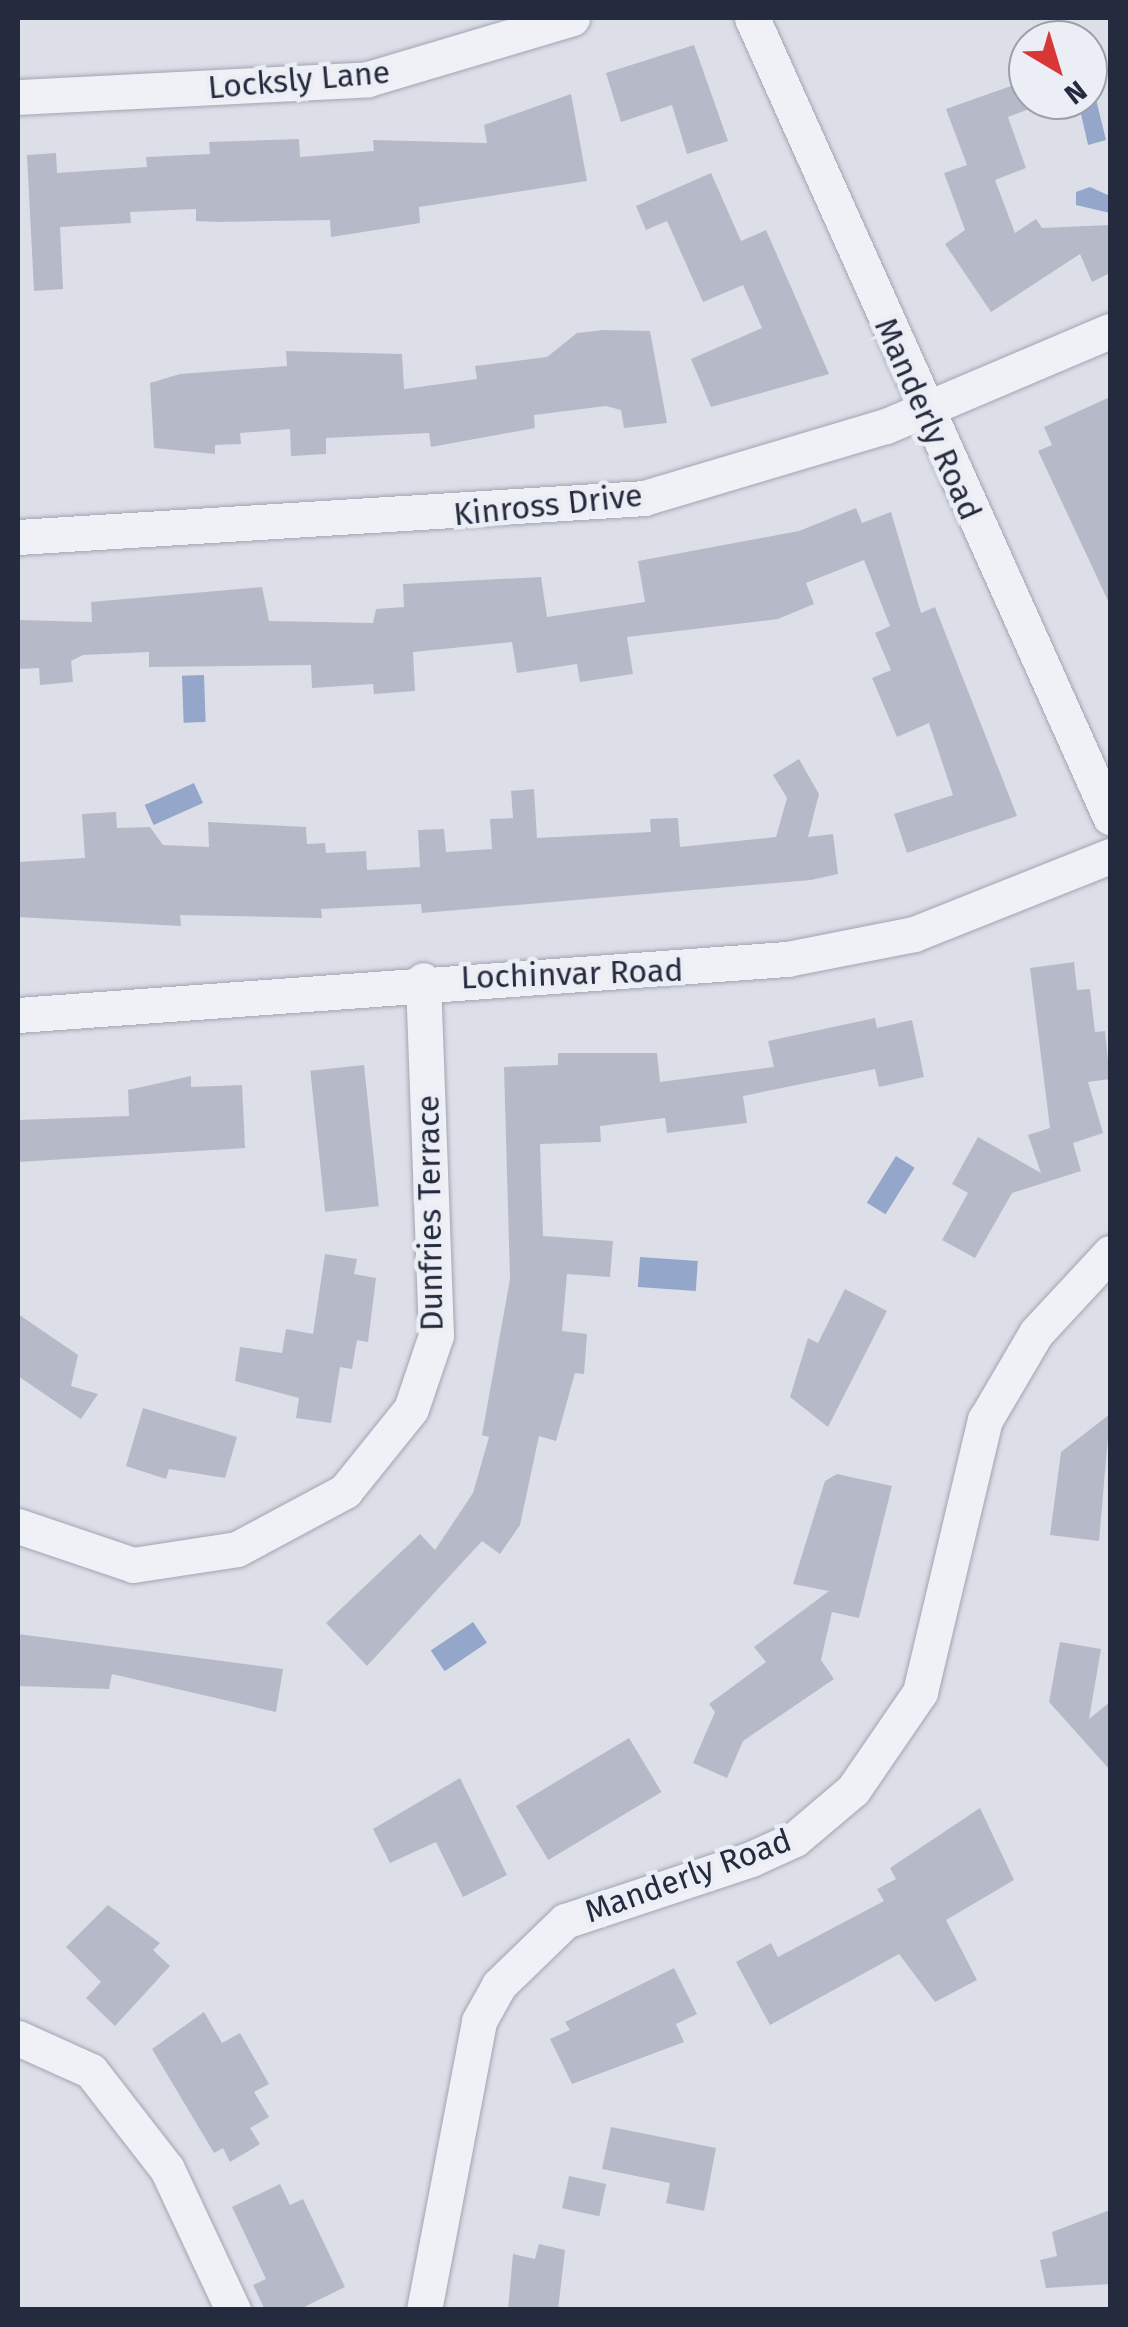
<!DOCTYPE html>
<style>
body{margin:0}
#map{position:relative;width:1128px;height:2327px;overflow:hidden;background:#dcdfe8;font-family:"Fira Sans",sans-serif}
div>[style]{position:absolute}
.water>*{inset:0;background:#94a7cb;transform-origin:0 0}
.building>*{inset:0;background:#b6bac8;transform-origin:0 0}
.roads{filter:drop-shadow(0 0 2px #a1a5b2) drop-shadow(0 0 2px #a1a5b2)}
.minor>*{height:35px;margin:-17.5px;padding:0 17.5px;transform-origin:17.5px;border-radius:17.5px;background:#eff1f6}
span{translate:-50% -50%;white-space:nowrap;text-align:center;line-height:1.15;-webkit-text-stroke:9px #eceef5;paint-order:stroke}
.street-label{font-size:32px;color:#252b3f}
.frame{position:absolute;inset:0;border:20px solid #252b3f;pointer-events:none}
.north{position:absolute;left:1008px;top:20px;width:100px;height:100px;box-sizing:border-box;background:#eceef5;border:2px solid #9ca0ac;border-radius:50%;rotate:142deg;font-size:28px;font-weight:700;line-height:40px;text-align:center;color:#252b3f}
.north::after{content:'';display:block;margin:auto;width:35px;height:45px;background:#d83637;clip-path:polygon(50% 0,100% 100%,50% 72%,0 100%)}
</style>
<div id="map">
<div class="water">
<i style="clip-path:polygon(1094px 91px,1106px 140px,1088px 145px,1081px 114px,1068px 110px)"></i>
<i style="clip-path:polygon(1090px 187px,1110px 196px,1110px 213px,1076px 205px,1076px 192px)"></i>
<i style="left:204px;top:675px;width:47px;height:22px;rotate:88deg"></i>
<i style="left:194px;top:783px;width:22px;height:54px;rotate:66deg"></i>
<i style="left:896px;top:1156px;width:22px;height:55px;rotate:32deg"></i>
<i style="left:640px;top:1257px;width:58px;height:30px;rotate:4deg"></i>
<i style="left:473px;top:1622px;width:25px;height:51px;rotate:56deg"></i>
</div>
<div class="building">
<i style="clip-path:polygon(694px 45px,728px 141px,687px 154px,672px 105px,621px 122px,606px 73px)"></i>
<i style="clip-path:polygon(1022px 82px,1032px 108px,1008px 117px,1026px 168px,995px 180px,1015px 233px,1036px 219px,1042px 228px,1110px 225px,1110px 273px,1092px 282px,1080px 254px,991px 312px,945px 244px,965px 230px,944px 173px,967px 165px,946px 109px)"></i>
<i style="clip-path:polygon(571px 94px,587px 181px,419px 207px,420px 223px,331px 237px,330px 220px,218px 222px,196px 221px,196px 209px,130px 212px,131px 223px,60px 227px,63px 289px,34px 291px,27px 155px,56px 153px,57px 173px,147px 167px,146px 157px,210px 154px,209px 142px,299px 139px,300px 157px,374px 151px,373px 140px,487px 143px,484px 125px)"></i>
<i style="clip-path:polygon(711px 173px,741px 241px,766px 230px,829px 374px,711px 407px,691px 359px,762px 328px,743px 285px,703px 302px,667px 221px,646px 230px,636px 206px)"></i>
<i style="clip-path:polygon(604px 330px,650px 331px,667px 423px,624px 428px,621px 410px,606px 406px,534px 415px,535px 428px,431px 447px,429px 433px,326px 438px,326px 454px,291px 456px,290px 429px,240px 433px,241px 444px,215px 445px,215px 454px,154px 448px,150px 383px,180px 374px,287px 366px,286px 351px,402px 354px,404px 389px,477px 379px,475px 366px,547px 357px,577px 333px)"></i>
<i style="clip-path:polygon(1110px 397px,1110px 605px,1038px 451px,1052px 445px,1044px 427px)"></i>
<i style="clip-path:polygon(856px 508px,862px 523px,891px 512px,921px 613px,935px 607px,1017px 816px,907px 853px,894px 814px,953px 795px,929px 723px,897px 737px,872px 678px,891px 670px,875px 633px,890px 626px,864px 560px,806px 583px,814px 604px,778px 619px,627px 637px,633px 674px,580px 682px,577px 664px,517px 673px,512px 642px,413px 652px,415px 691px,374px 694px,373px 684px,312px 688px,311px 665px,149px 667px,149px 652px,83px 655px,71px 661px,73px 682px,40px 685px,39px 668px,18px 669px,18px 620px,92px 622px,91px 602px,262px 587px,269px 621px,373px 623px,376px 609px,404px 607px,403px 584px,541px 577px,547px 617px,645px 602px,638px 561px,799px 531px)"></i>
<i style="clip-path:polygon(799px 759px,819px 794px,808px 837px,833px 834px,838px 874px,811px 880px,422px 913px,421px 904px,321px 909px,322px 918px,180px 915px,181px 926px,18px 917px,18px 862px,85px 858px,82px 814px,116px 812px,117px 828px,150px 827px,163px 845px,209px 847px,208px 822px,306px 827px,307px 844px,325px 843px,326px 853px,366px 851px,367px 870px,420px 867px,418px 830px,444px 829px,446px 852px,492px 849px,490px 819px,513px 818px,511px 791px,534px 789px,537px 838px,651px 832px,650px 819px,678px 818px,680px 847px,776px 837px,787px 798px,773px 775px)"></i>
<i style="clip-path:polygon(1074px 962px,1077px 990px,1090px 989px,1095px 1032px,1105px 1031px,1110px 1079px,1088px 1082px,1103px 1133px,1073px 1143px,1081px 1171px,1012px 1193px,975px 1258px,942px 1240px,968px 1193px,952px 1184px,978px 1137px,1041px 1173px,1028px 1135px,1050px 1128px,1030px 968px)"></i>
<i style="clip-path:polygon(875px 1018px,877px 1028px,912px 1020px,924px 1077px,879px 1087px,875px 1069px,743px 1096px,747px 1123px,667px 1133px,665px 1118px,600px 1126px,601px 1142px,540px 1144px,543px 1236px,613px 1241px,610px 1277px,567px 1274px,562px 1331px,587px 1334px,584px 1374px,575px 1373px,556px 1441px,539px 1436px,520px 1525px,500px 1554px,482px 1541px,367px 1666px,326px 1623px,420px 1534px,435px 1550px,473px 1493px,489px 1437px,482px 1435px,510px 1279px,504px 1067px,558px 1065px,558px 1053px,657px 1053px,660px 1082px,774px 1067px,768px 1041px)"></i>
<i style="left:364px;top:1065px;width:142px;height:54px;rotate:84deg"></i>
<i style="clip-path:polygon(191px 1076px,191px 1087px,242px 1085px,245px 1148px,18px 1162px,18px 1120px,129px 1116px,128px 1090px)"></i>
<i style="clip-path:polygon(325px 1254px,357px 1259px,354px 1274px,376px 1278px,368px 1342px,357px 1340px,352px 1369px,340px 1367px,331px 1423px,296px 1418px,299px 1398px,235px 1381px,240px 1347px,282px 1353px,286px 1329px,313px 1334px)"></i>
<i style="clip-path:polygon(845px 1289px,887px 1311px,828px 1427px,790px 1397px,808px 1338px,818px 1343px)"></i>
<i style="clip-path:polygon(18px 1314px,78px 1355px,71px 1386px,98px 1394px,81px 1419px,18px 1376px)"></i>
<i style="clip-path:polygon(143px 1408px,237px 1437px,225px 1478px,169px 1469px,166px 1479px,126px 1466px)"></i>
<i style="clip-path:polygon(1110px 1414px,1099px 1541px,1050px 1535px,1061px 1452px)"></i>
<i style="clip-path:polygon(837px 1474px,892px 1486px,859px 1618px,832px 1612px,821px 1660px,834px 1679px,743px 1741px,727px 1778px,693px 1763px,715px 1712px,709px 1704px,766px 1662px,754px 1647px,829px 1591px,793px 1584px,825px 1481px)"></i>
<i style="clip-path:polygon(18px 1634px,283px 1669px,276px 1712px,112px 1674px,109px 1689px,18px 1686px)"></i>
<i style="clip-path:polygon(1060px 1642px,1101px 1649px,1089px 1719px,1110px 1702px,1110px 1770px,1049px 1702px)"></i>
<i style="left:629px;top:1738px;width:63px;height:132px;rotate:59deg"></i>
<i style="clip-path:polygon(460px 1778px,507px 1875px,463px 1897px,436px 1842px,390px 1863px,373px 1829px)"></i>
<i style="clip-path:polygon(980px 1808px,1014px 1880px,946px 1920px,977px 1980px,935px 2002px,899px 1954px,770px 2025px,736px 1962px,771px 1943px,778px 1957px,884px 1901px,877px 1889px,896px 1879px,890px 1868px)"></i>
<i style="clip-path:polygon(108px 1905px,160px 1943px,153px 1950px,170px 1966px,115px 2026px,86px 1998px,101px 1982px,66px 1947px)"></i>
<i style="clip-path:polygon(674px 1968px,697px 2014px,676px 2024px,684px 2042px,572px 2084px,550px 2039px,570px 2030px,565px 2022px)"></i>
<i style="clip-path:polygon(204px 2012px,222px 2043px,240px 2033px,269px 2084px,254px 2092px,269px 2117px,250px 2128px,260px 2144px,230px 2162px,223px 2148px,214px 2153px,152px 2049px)"></i>
<i style="clip-path:polygon(611px 2127px,716px 2148px,704px 2211px,666px 2203px,670px 2183px,602px 2169px)"></i>
<i style="left:569px;top:2176px;width:38px;height:33px;rotate:12deg"></i>
<i style="clip-path:polygon(280px 2184px,290px 2205px,303px 2199px,345px 2287px,298px 2310px,265px 2310px,253px 2285px,266px 2279px,232px 2207px)"></i>
<i style="clip-path:polygon(1110px 2210px,1110px 2284px,1046px 2288px,1040px 2260px,1057px 2256px,1052px 2232px)"></i>
<i style="clip-path:polygon(539px 2244px,565px 2250px,558px 2310px,508px 2310px,513px 2254px,535px 2259px)"></i>
</div>
<div class="roads">
<div class="minor">
<i style="left:752px;top:18px;width:876px;rotate:65.86deg"></i>
<i style="left:18px;top:97px;width:350px;rotate:-2.9deg"></i>
<i style="left:368px;top:79px;width:213px;rotate:-16.6deg"></i>
<i style="left:18px;top:537px;width:627px;rotate:-3.56deg"></i>
<i style="left:644px;top:498px;width:252px;rotate:-16.6deg"></i>
<i style="left:886px;top:426px;width:243px;rotate:-23deg"></i>
<i style="left:18px;top:1015px;width:771px;rotate:-4.17deg"></i>
<i style="left:787px;top:959px;width:129px;rotate:-11.1deg"></i>
<i style="left:914px;top:934px;width:211px;rotate:-21.7deg"></i>
<i style="left:18px;top:1526px;width:121px;rotate:18.7deg"></i>
<i style="left:133px;top:1565px;width:105px;rotate:-8.7deg"></i>
<i style="left:237px;top:1549px;width:123px;rotate:-28.2deg"></i>
<i style="left:345px;top:1491px;width:105px;rotate:-51.2deg"></i>
<i style="left:411px;top:1409px;width:78px;rotate:-71.3deg"></i>
<i style="left:436px;top:1335px;width:355px;rotate:-92.1deg"></i>
<i style="left:18px;top:2038px;width:80px;rotate:24.3deg"></i>
<i style="left:91px;top:2071px;width:124px;rotate:52.2deg"></i>
<i style="left:167px;top:2169px;width:156px;rotate:64.9deg"></i>
<i style="left:424px;top:2310px;width:294px;rotate:-79.2deg"></i>
<i style="left:479px;top:2021px;width:41px;rotate:-60.9deg"></i>
<i style="left:499px;top:1985px;width:92px;rotate:-44.1deg"></i>
<i style="left:565px;top:1921px;width:196px;rotate:-18.4deg"></i>
<i style="left:751px;top:1859px;width:48px;rotate:-24.4deg"></i>
<i style="left:795px;top:1839px;width:76px;rotate:-40.2deg"></i>
<i style="left:853px;top:1790px;width:119px;rotate:-55.6deg"></i>
<i style="left:920px;top:1692px;width:280px;rotate:-76.6deg"></i>
<i style="left:985px;top:1420px;width:101px;rotate:-59.6deg"></i>
<i style="left:1036px;top:1333px;width:109px;rotate:-47.2deg"></i>
</div>
</div>
<div class="street-label">
<span style="left:299px;top:80px;rotate:-5deg">Locksly Lane</span>
<span style="left:928px;top:419px;rotate:66deg">Manderly Road</span>
<span style="left:548px;top:505px;rotate:-6deg">Kinross Drive</span>
<span style="left:572px;top:974px;rotate:-2deg">Lochinvar Road</span>
<span style="left:430px;top:1213px;rotate:-91deg">Dunfries Terrace</span>
<span style="left:688px;top:1876px;rotate:-20deg">Manderly Road</span>
</div>
<div class="frame"></div>
<div class="north">N</div>
</div>
